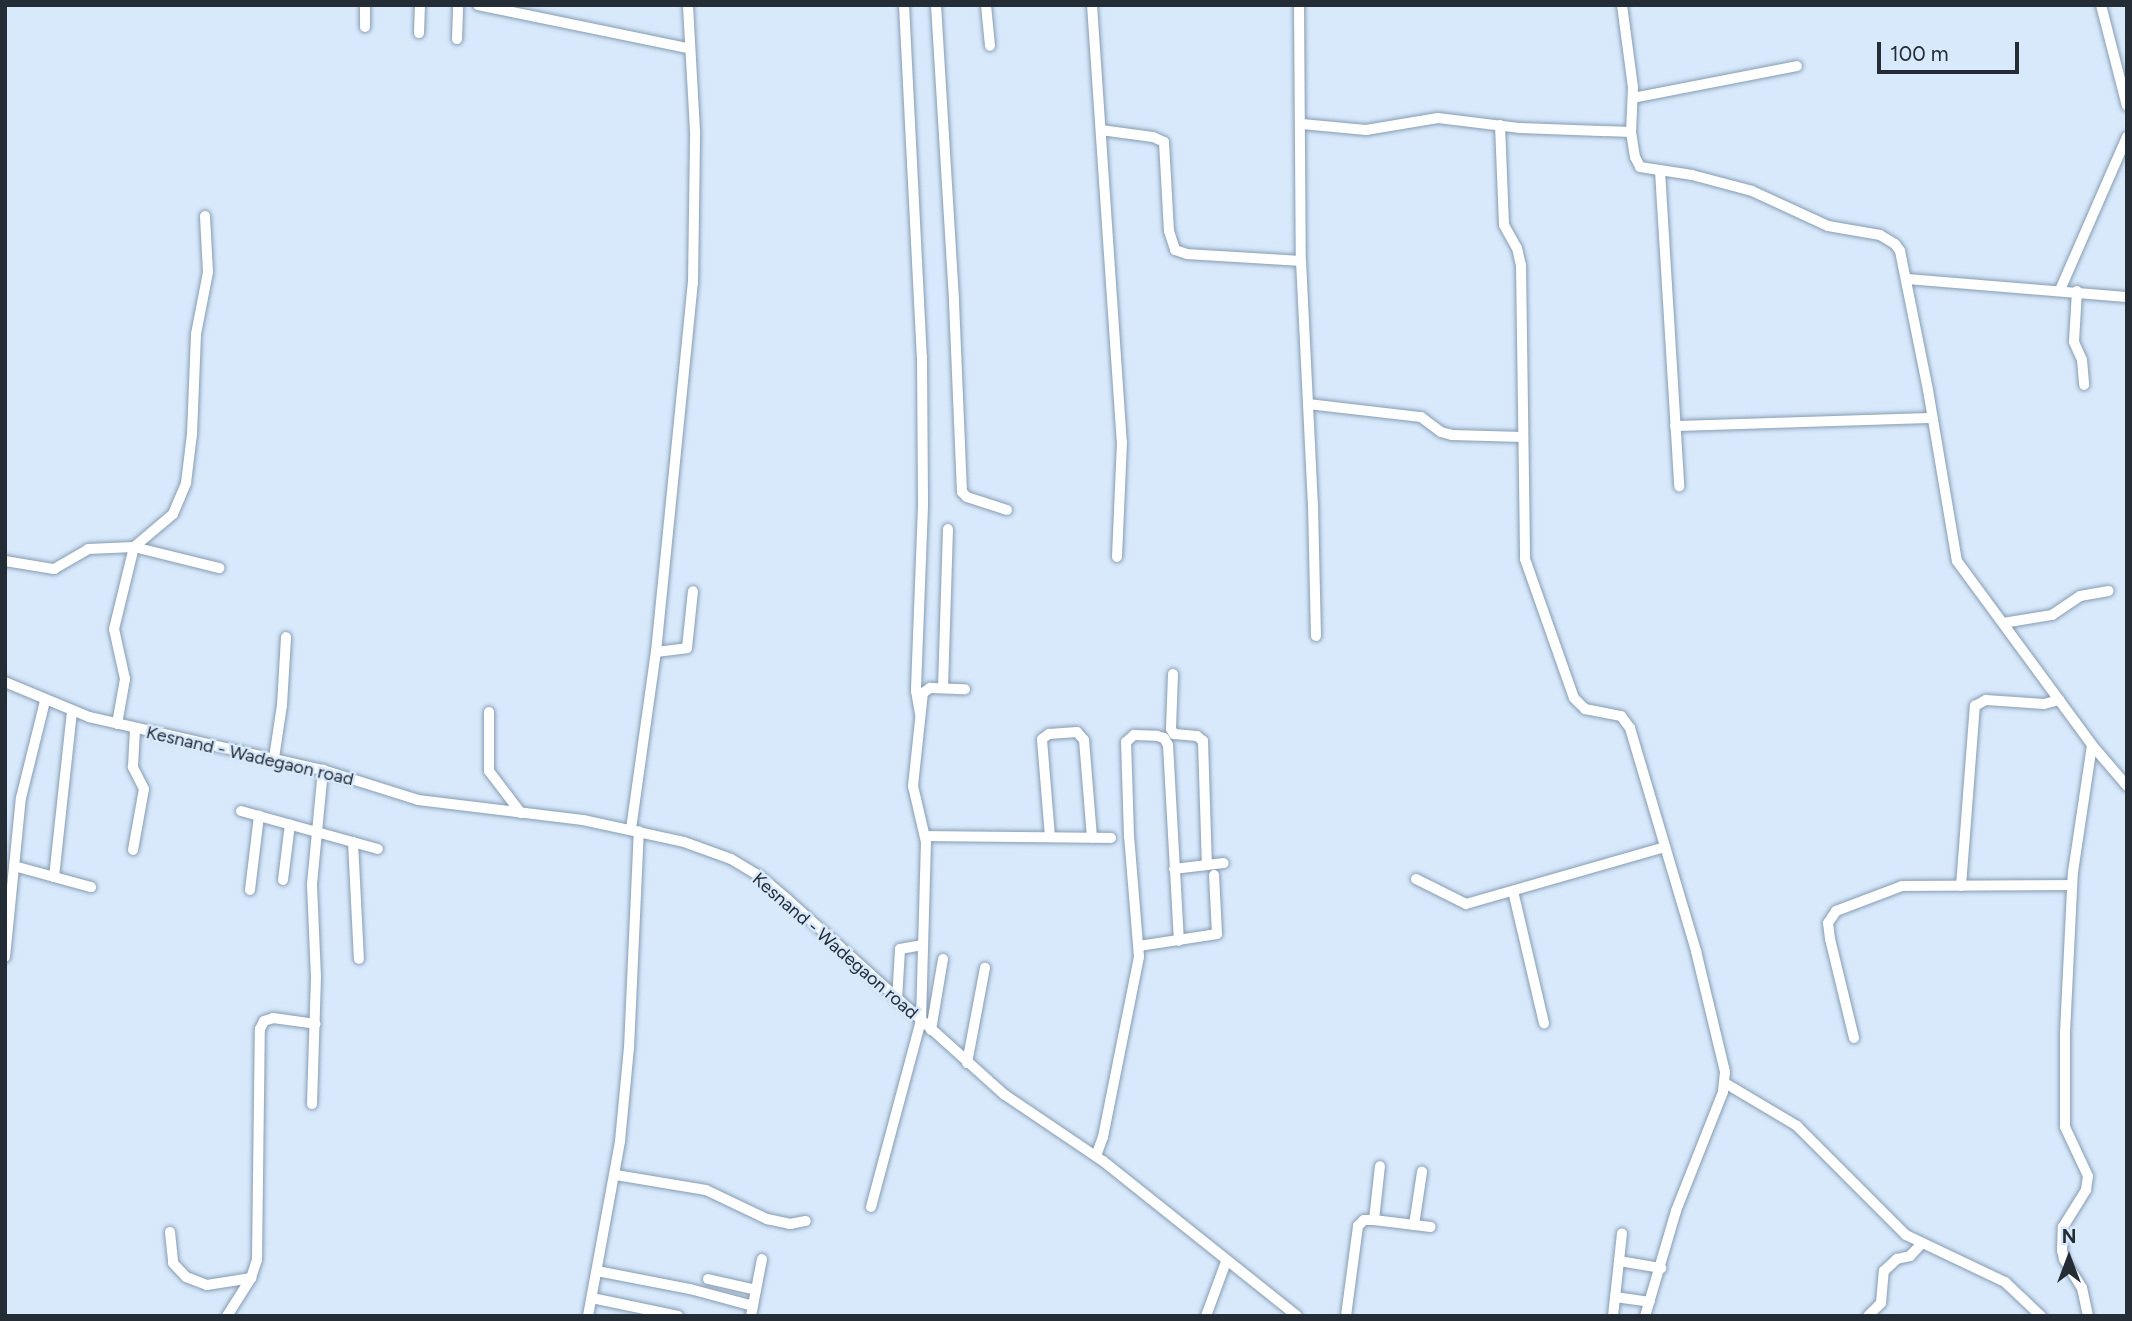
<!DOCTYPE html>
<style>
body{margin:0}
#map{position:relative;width:2132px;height:1321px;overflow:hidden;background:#d8e9fc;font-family:Figtree,sans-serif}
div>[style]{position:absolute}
.roads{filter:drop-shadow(0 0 2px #879cb2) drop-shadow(0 0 2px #879cb2)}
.minor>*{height:10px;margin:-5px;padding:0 5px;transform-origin:5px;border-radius:5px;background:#fff}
span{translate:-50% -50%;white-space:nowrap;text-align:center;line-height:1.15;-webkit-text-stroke:5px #d8e9fc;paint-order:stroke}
.street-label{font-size:18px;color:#242d36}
.frame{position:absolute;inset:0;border:7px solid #242d36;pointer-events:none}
.north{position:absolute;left:2034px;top:1223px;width:70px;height:70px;-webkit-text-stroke:5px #d8e9fc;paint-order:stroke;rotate:0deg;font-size:19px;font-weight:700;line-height:28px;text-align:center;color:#242d36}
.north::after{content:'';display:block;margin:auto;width:24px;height:32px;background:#242d36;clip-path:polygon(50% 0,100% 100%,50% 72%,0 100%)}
.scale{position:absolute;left:1877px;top:42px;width:142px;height:32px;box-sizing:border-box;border:4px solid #242d36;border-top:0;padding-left:9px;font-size:21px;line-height:24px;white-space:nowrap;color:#242d36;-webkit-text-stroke:5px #d8e9fc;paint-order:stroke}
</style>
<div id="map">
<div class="roads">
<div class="minor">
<i style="left:365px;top:5px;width:22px;rotate:90deg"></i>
<i style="left:478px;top:5px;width:214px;rotate:11.6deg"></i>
<i style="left:904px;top:5px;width:352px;rotate:87.1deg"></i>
<i style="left:922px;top:357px;width:149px;rotate:89.6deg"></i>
<i style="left:923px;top:506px;width:185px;rotate:92.2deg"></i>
<i style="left:916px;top:691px;width:23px;rotate:80deg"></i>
<i style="left:936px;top:5px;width:298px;rotate:86.5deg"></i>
<i style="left:954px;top:302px;width:190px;rotate:87.6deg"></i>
<i style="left:962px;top:492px;width:7px;rotate:45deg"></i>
<i style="left:967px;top:497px;width:42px;rotate:18deg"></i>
<i style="left:986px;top:5px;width:41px;rotate:84.4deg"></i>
<i style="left:1092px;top:5px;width:438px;rotate:86.1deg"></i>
<i style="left:1122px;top:442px;width:115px;rotate:92.5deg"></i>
<i style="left:1299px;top:5px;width:256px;rotate:89.6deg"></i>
<i style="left:1301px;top:261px;width:244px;rotate:87.2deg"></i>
<i style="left:1313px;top:505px;width:131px;rotate:88.7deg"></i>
<i style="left:1622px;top:5px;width:83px;rotate:82.4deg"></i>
<i style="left:1633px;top:87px;width:45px;rotate:92.5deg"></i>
<i style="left:1631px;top:132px;width:25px;rotate:81deg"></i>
<i style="left:1635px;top:157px;width:11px;rotate:63deg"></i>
<i style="left:1640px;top:167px;width:53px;rotate:8.7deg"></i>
<i style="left:1692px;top:175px;width:62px;rotate:14.9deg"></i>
<i style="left:1752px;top:191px;width:84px;rotate:24.7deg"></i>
<i style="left:1828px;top:226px;width:53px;rotate:9.8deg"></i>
<i style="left:1880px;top:235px;width:17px;rotate:31deg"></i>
<i style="left:1895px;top:244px;width:9px;rotate:54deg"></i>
<i style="left:1900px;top:251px;width:142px;rotate:78.6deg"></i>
<i style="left:1928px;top:390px;width:173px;rotate:80.4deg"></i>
<i style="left:1957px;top:561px;width:228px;rotate:53.7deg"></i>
<i style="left:2092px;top:745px;width:54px;rotate:49.5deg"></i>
<i style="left:2101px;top:5px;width:104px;rotate:75.6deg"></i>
<i style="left:419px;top:33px;width:28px;rotate:-88deg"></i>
<i style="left:457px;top:39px;width:34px;rotate:-88deg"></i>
<i style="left:1633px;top:98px;width:167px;rotate:-11deg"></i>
<i style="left:1302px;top:124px;width:64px;rotate:5.4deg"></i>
<i style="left:1366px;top:130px;width:73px;rotate:-9.5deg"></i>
<i style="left:1438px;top:118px;width:83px;rotate:7deg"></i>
<i style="left:1520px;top:128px;width:111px;rotate:2.1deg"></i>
<i style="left:1500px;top:125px;width:100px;rotate:87.7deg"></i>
<i style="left:1504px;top:225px;width:26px;rotate:61deg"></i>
<i style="left:1517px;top:248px;width:17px;rotate:77deg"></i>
<i style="left:1521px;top:265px;width:294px;rotate:89.2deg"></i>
<i style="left:1525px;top:559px;width:147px;rotate:70.6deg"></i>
<i style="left:1574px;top:698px;width:16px;rotate:45deg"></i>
<i style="left:1585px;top:709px;width:37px;rotate:11deg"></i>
<i style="left:1621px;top:716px;width:15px;rotate:53deg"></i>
<i style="left:1630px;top:728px;width:233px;rotate:73.5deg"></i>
<i style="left:1696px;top:951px;width:124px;rotate:76.5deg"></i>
<i style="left:1725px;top:1072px;width:20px;rotate:96deg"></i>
<i style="left:1723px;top:1092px;width:128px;rotate:111.6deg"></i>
<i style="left:1676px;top:1211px;width:109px;rotate:106.4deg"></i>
<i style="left:1101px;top:130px;width:52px;rotate:7.7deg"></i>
<i style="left:1153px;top:137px;width:12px;rotate:24deg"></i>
<i style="left:1164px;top:142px;width:89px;rotate:86.8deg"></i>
<i style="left:1169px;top:231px;width:20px;rotate:72deg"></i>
<i style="left:1175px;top:250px;width:13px;rotate:18deg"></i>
<i style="left:1187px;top:254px;width:114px;rotate:3.5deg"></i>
<i style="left:1660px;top:171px;width:316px;rotate:86.5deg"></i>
<i style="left:1906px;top:279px;width:222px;rotate:4.7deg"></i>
<i style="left:2060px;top:290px;width:167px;rotate:-66.4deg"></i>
<i style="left:2077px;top:291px;width:51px;rotate:93.4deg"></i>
<i style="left:2074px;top:342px;width:20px;rotate:66deg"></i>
<i style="left:2082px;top:360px;width:25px;rotate:85deg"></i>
<i style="left:1308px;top:404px;width:114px;rotate:6.6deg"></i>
<i style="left:1421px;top:417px;width:25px;rotate:37deg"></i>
<i style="left:1441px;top:432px;width:11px;rotate:15deg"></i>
<i style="left:1452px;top:435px;width:71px;rotate:1.6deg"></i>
<i style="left:1675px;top:426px;width:257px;rotate:-1.8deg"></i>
<i style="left:5px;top:561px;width:50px;rotate:9.3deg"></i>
<i style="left:54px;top:569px;width:39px;rotate:-30deg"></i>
<i style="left:88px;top:549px;width:46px;rotate:-2.5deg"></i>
<i style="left:134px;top:547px;width:88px;rotate:13.9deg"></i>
<i style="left:2003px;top:623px;width:50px;rotate:-9.3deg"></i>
<i style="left:2052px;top:615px;width:34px;rotate:-34deg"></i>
<i style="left:2080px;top:596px;width:29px;rotate:-10deg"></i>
<i style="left:656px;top:652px;width:31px;rotate:-7deg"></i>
<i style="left:687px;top:648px;width:57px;rotate:-84deg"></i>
<i style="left:1173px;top:674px;width:55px;rotate:92.1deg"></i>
<i style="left:1171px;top:729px;width:6px;rotate:59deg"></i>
<i style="left:1174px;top:734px;width:23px;rotate:5deg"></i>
<i style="left:1197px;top:736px;width:8px;rotate:40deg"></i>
<i style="left:1203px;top:741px;width:124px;rotate:88.2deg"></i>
<i style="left:5px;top:682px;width:91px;rotate:22.6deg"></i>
<i style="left:89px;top:717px;width:240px;rotate:12.8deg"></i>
<i style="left:323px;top:770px;width:100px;rotate:17.5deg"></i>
<i style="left:418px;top:800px;width:166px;rotate:6.9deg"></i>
<i style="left:583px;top:820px;width:103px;rotate:12.3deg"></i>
<i style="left:684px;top:842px;width:50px;rotate:19.9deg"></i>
<i style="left:731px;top:859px;width:35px;rotate:31deg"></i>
<i style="left:761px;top:877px;width:34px;rotate:40deg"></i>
<i style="left:787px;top:899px;width:293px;rotate:42deg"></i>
<i style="left:1005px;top:1095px;width:118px;rotate:34deg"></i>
<i style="left:1103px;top:1161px;width:248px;rotate:38.6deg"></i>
<i style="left:943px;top:688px;width:159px;rotate:-88.2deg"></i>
<i style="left:489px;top:712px;width:59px;rotate:90deg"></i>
<i style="left:489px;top:771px;width:53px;rotate:52.7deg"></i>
<i style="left:117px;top:724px;width:46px;rotate:-79.9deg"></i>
<i style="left:125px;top:679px;width:51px;rotate:-102.4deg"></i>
<i style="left:114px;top:629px;width:84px;rotate:-76.3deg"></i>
<i style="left:134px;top:547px;width:51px;rotate:-40.2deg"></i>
<i style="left:173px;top:514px;width:34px;rotate:-67deg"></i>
<i style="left:186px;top:483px;width:49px;rotate:-83deg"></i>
<i style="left:192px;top:434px;width:100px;rotate:-87.7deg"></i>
<i style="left:196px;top:334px;width:63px;rotate:-79deg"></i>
<i style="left:208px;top:272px;width:56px;rotate:-93.1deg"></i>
<i style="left:274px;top:758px;width:54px;rotate:-81.4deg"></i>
<i style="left:282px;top:705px;width:68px;rotate:-86.6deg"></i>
<i style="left:241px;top:811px;width:142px;rotate:15.5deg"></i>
<i style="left:631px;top:829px;width:179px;rotate:-82deg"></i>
<i style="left:656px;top:652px;width:371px;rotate:-84.3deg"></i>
<i style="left:693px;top:283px;width:152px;rotate:-89.2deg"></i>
<i style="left:695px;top:131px;width:126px;rotate:-93.2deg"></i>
<i style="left:925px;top:836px;width:186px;rotate:0.6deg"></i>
<i style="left:1050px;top:837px;width:98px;rotate:-94.7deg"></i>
<i style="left:1042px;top:739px;width:9px;rotate:-36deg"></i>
<i style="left:1049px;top:734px;width:28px;rotate:-4deg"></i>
<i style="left:1077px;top:732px;width:11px;rotate:49deg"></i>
<i style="left:1084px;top:740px;width:98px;rotate:85.3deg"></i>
<i style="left:353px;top:842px;width:117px;rotate:87.1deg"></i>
<i style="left:133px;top:850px;width:62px;rotate:-79.8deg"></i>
<i style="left:144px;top:789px;width:25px;rotate:-117deg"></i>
<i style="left:133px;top:767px;width:38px;rotate:-87deg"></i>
<i style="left:14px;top:866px;width:80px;rotate:15.3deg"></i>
<i style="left:1174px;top:869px;width:50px;rotate:-6.8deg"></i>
<i style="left:54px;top:877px;width:166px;rotate:-83.8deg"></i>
<i style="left:1416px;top:879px;width:56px;rotate:26.6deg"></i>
<i style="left:1466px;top:904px;width:207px;rotate:-16deg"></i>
<i style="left:283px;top:880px;width:56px;rotate:-82.9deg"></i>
<i style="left:1961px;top:886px;width:181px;rotate:-85.6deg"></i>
<i style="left:1975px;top:706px;width:13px;rotate:-29deg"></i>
<i style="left:1986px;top:700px;width:58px;rotate:3.9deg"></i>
<i style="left:2044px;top:704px;width:16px;rotate:-15deg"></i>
<i style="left:250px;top:890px;width:75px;rotate:-83.1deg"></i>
<i style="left:1513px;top:891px;width:136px;rotate:76.8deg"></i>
<i style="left:1139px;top:946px;width:79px;rotate:-8.7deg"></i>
<i style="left:1217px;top:934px;width:59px;rotate:-92.9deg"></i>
<i style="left:5px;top:957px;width:160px;rotate:-84.3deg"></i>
<i style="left:21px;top:798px;width:100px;rotate:-76.1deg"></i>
<i style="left:897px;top:1000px;width:51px;rotate:-86.6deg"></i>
<i style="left:900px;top:949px;width:23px;rotate:-10deg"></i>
<i style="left:931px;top:1030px;width:72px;rotate:-80.4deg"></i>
<i style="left:1854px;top:1038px;width:102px;rotate:-103.6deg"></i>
<i style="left:1830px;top:939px;width:16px;rotate:-97deg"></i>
<i style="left:1828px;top:923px;width:14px;rotate:-56deg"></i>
<i style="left:1836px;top:911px;width:71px;rotate:-20.7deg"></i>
<i style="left:1902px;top:886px;width:170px;rotate:-0.3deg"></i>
<i style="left:967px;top:1063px;width:97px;rotate:-79.3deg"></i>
<i style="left:1725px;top:1083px;width:84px;rotate:30.8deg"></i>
<i style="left:1797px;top:1126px;width:154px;rotate:45deg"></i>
<i style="left:1906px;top:1235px;width:110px;rotate:25.4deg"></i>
<i style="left:2005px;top:1282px;width:50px;rotate:43.4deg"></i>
<i style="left:312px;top:1104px;width:127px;rotate:-88.2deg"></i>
<i style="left:316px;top:977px;width:93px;rotate:-92.5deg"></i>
<i style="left:312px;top:884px;width:115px;rotate:-84.5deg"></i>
<i style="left:1096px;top:1156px;width:20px;rotate:-70deg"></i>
<i style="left:1103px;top:1137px;width:184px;rotate:-78.7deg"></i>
<i style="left:1139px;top:957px;width:121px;rotate:-94.7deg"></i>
<i style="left:1129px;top:836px;width:94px;rotate:-91.8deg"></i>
<i style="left:1126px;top:742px;width:11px;rotate:-41deg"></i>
<i style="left:1134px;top:735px;width:23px;rotate:2deg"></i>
<i style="left:1157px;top:736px;width:7px;rotate:16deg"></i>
<i style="left:1164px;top:738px;width:8px;rotate:60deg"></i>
<i style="left:1168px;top:745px;width:196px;rotate:86.8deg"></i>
<i style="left:616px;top:1175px;width:91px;rotate:9.5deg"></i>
<i style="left:706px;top:1190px;width:68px;rotate:25.4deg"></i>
<i style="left:767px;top:1219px;width:24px;rotate:12deg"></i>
<i style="left:790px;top:1224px;width:16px;rotate:-11deg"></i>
<i style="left:871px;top:1207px;width:194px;rotate:-75deg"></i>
<i style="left:921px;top:1020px;width:178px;rotate:-88.4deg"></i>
<i style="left:926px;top:842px;width:57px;rotate:-103.1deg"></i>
<i style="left:913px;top:786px;width:94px;rotate:-83.9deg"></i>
<i style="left:923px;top:693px;width:9px;rotate:-36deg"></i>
<i style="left:930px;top:688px;width:35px;rotate:2deg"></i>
<i style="left:1374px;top:1220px;width:54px;rotate:-83.7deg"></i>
<i style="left:1414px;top:1225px;width:54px;rotate:-81.4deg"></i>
<i style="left:170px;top:1232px;width:31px;rotate:84deg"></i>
<i style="left:173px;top:1263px;width:19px;rotate:47deg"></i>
<i style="left:186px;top:1277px;width:22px;rotate:21deg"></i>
<i style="left:207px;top:1285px;width:45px;rotate:-9deg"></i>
<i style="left:1619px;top:1261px;width:43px;rotate:9.5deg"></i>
<i style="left:597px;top:1271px;width:95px;rotate:11deg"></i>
<i style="left:690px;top:1289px;width:65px;rotate:15.1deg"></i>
<i style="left:708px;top:1279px;width:49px;rotate:12.9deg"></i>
<i style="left:1615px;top:1297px;width:35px;rotate:8deg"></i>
<i style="left:592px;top:1298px;width:88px;rotate:11.8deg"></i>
<i style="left:227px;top:1316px;width:45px;rotate:-57.7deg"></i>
<i style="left:251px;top:1278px;width:19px;rotate:-72deg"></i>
<i style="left:257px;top:1260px;width:231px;rotate:-89.3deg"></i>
<i style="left:260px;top:1029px;width:9px;rotate:-63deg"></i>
<i style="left:264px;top:1021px;width:9px;rotate:-18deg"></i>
<i style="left:273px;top:1018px;width:43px;rotate:7.9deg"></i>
<i style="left:588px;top:1316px;width:178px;rotate:-79.6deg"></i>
<i style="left:620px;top:1141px;width:93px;rotate:-84.5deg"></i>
<i style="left:629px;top:1048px;width:217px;rotate:-87.4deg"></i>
<i style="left:751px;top:1316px;width:58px;rotate:-79.1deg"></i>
<i style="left:1206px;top:1316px;width:58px;rotate:-69.7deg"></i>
<i style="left:1346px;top:1316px;width:91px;rotate:-82.4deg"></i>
<i style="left:1358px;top:1226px;width:8px;rotate:-45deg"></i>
<i style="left:1364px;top:1220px;width:10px"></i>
<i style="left:1374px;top:1220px;width:57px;rotate:7deg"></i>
<i style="left:1613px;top:1316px;width:83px;rotate:-83.8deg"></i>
<i style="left:1868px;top:1316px;width:18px;rotate:-45deg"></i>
<i style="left:1881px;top:1303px;width:32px;rotate:-85deg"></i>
<i style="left:1884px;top:1271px;width:18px;rotate:-43deg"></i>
<i style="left:1897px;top:1259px;width:13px;rotate:-13deg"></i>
<i style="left:1910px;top:1256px;width:16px;rotate:-47deg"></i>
<i style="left:2088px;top:1316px;width:29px;rotate:-102deg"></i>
<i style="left:2082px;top:1288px;width:34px;rotate:-122deg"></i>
<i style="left:2064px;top:1259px;width:9px;rotate:-103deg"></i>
<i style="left:2062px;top:1250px;width:23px;rotate:-88deg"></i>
<i style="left:2063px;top:1227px;width:44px;rotate:-58.1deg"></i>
<i style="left:2086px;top:1190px;width:14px;rotate:-82deg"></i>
<i style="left:2088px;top:1176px;width:54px;rotate:-115.1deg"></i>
<i style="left:2065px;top:1127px;width:94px;rotate:-90deg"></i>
<i style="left:2065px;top:1033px;width:161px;rotate:-87.2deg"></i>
<i style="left:2073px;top:872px;width:128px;rotate:-81.5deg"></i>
</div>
</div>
<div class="street-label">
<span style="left:250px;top:756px;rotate:13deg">Kesnand - Wadegaon road</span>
<span style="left:835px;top:946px;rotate:41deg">Kesnand - Wadegaon road</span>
</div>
<div class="frame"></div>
<div class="north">N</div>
<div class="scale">100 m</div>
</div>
